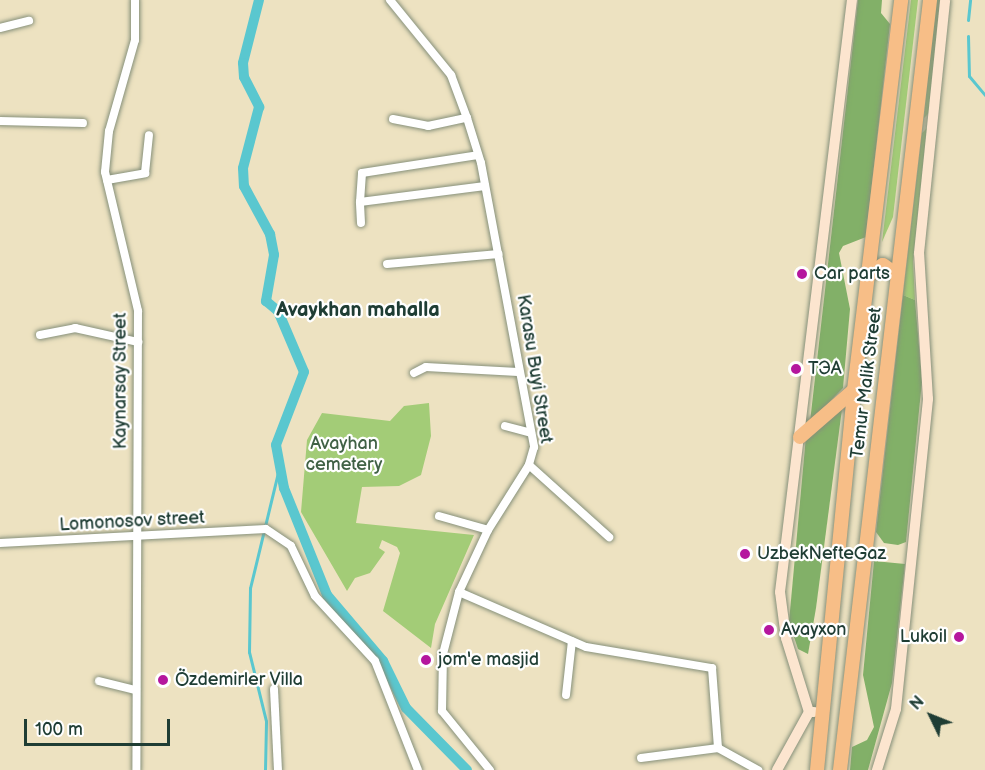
<!DOCTYPE html>
<meta charset="utf-8">
<style>
body{margin:0}
#map{position:relative;width:985px;height:770px;overflow:hidden;background:#ede2c1;font-family:"Balsamiq Sans",sans-serif}
div>[style]{position:absolute}
.green>*{inset:0;background:#a3cc77}
.forest>*{inset:0;background:#82b068}
.stream>*{height:3px;margin:-1.5px;padding:0 1.5px;transform-origin:1.5px;border-radius:1.5px;background:#5ac7cf}
.canal>*{height:10px;margin:-5px;padding:0 5px;transform-origin:5px;border-radius:5px;background:#5ac7cf}
.roads{filter:drop-shadow(0 0 2px #86907a) drop-shadow(0 0 2px #86907a)}
.street>*{height:8px;margin:-4px;padding:0 4px;transform-origin:4px;border-radius:4px;background:#fff}
.secondary>*{height:10px;margin:-5px;padding:0 5px;transform-origin:5px;border-radius:5px;background:#fce5cf}
.highway>*{height:14px;margin:-7px;padding:0 7px;transform-origin:7px;border-radius:7px;background:#f7be87}
.dots>*{width:16px;height:16px;translate:-50% -50%;box-sizing:border-box;border:3px solid #fff;border-radius:50%}
span{translate:-50% -50%;white-space:nowrap;text-align:center;line-height:1.15;-webkit-text-stroke:4.5px #fff;paint-order:stroke}
.poi-label{font-size:18px;color:#1f3d34}
.left{translate:0 -50%;text-align:left}
.right{translate:-100% -50%;text-align:right}
.street-label{font-size:18px;color:#1f3d34}
.park-label{font-size:18px;color:#406145}
.neighbourhood-label{font-size:20px;color:#1f3d34;font-weight:700}
.north{position:absolute;left:901px;top:686px;width:60px;height:60px;-webkit-text-stroke:4px #fff;paint-order:stroke;rotate:313deg;font-size:16px;font-weight:700;line-height:24px;text-align:center;color:#1f3d34}
.north::after{content:'';display:block;margin:auto;width:21px;height:27px;background:#1f3d34;clip-path:polygon(50% 0,100% 100%,50% 72%,0 100%)}
.scale{position:absolute;left:24px;top:719px;width:146px;height:27px;box-sizing:border-box;border:3px solid #1f3d34;border-top:0;padding-left:8px;font-size:18px;line-height:21px;white-space:nowrap;color:#1f3d34;-webkit-text-stroke:4px #fff;paint-order:stroke}
</style>
<div id="map">
<div class="green">
<i style="clip-path:polygon(911px 0,918px 0,893px 217px,882px 242px)"></i>
<i style="clip-path:polygon(936px 0,943px 0,931px 111px,924px 118px)"></i>
<i style="clip-path:polygon(929px 126px,913px 261px,915px 300px,903px 295px,922px 133px)"></i>
<i style="clip-path:polygon(429px 403px,431px 436px,421px 475px,399px 486px,362px 487px,356px 523px,474px 535px,435px 624px,431px 648px,383px 611px,400px 553px,397px 547px,382px 540px,379px 548px,385px 552px,370px 573px,355px 578px,347px 591px,301px 512px,307px 440px,322px 413px,390px 421px,404px 406px)"></i>
</div>
<div class="forest">
<i style="clip-path:polygon(858px 0,882px 0,881px 13px,890px 24px,866px 237px,843px 246px,839px 253px,850px 309px,843px 388px,810px 422px)"></i>
<i style="clip-path:polygon(903px 295px,915px 300px,922px 381px,906px 542px,898px 545px,884px 543px,876px 532px)"></i>
<i style="clip-path:polygon(842px 409px,816px 608px,808px 654px,798px 649px,789px 622px,806px 436px)"></i>
<i style="clip-path:polygon(874px 561px,905px 564px,892px 683px,868px 770px,850px 770px,852px 747px,867px 740px,874px 727px,863px 675px)"></i>
</div>
<div class="stream">
<i style="left:968px;top:20px;width:20px;rotate:-84deg"></i>
<i style="left:968px;top:36px;width:40px;rotate:88.6deg"></i>
<i style="left:969px;top:76px;width:25px;rotate:50deg"></i>
<i style="left:265px;top:770px;width:49px;rotate:-88.8deg"></i>
<i style="left:266px;top:721px;width:71px;rotate:-103.8deg"></i>
<i style="left:249px;top:652px;width:64px;rotate:-89.1deg"></i>
<i style="left:250px;top:588px;width:128px;rotate:-76.4deg"></i>
</div>
<div class="canal">
<i style="left:259px;top:0;width:65px;rotate:104.3deg"></i>
<i style="left:243px;top:63px;width:14px;rotate:86deg"></i>
<i style="left:244px;top:77px;width:34px;rotate:63deg"></i>
<i style="left:259px;top:107px;width:63px;rotate:104.7deg"></i>
<i style="left:243px;top:168px;width:18px;rotate:87deg"></i>
<i style="left:244px;top:186px;width:55px;rotate:61.6deg"></i>
<i style="left:270px;top:234px;width:21px;rotate:79deg"></i>
<i style="left:274px;top:255px;width:47px;rotate:99.9deg"></i>
<i style="left:266px;top:301px;width:16px;rotate:40deg"></i>
<i style="left:278px;top:311px;width:66px;rotate:66.9deg"></i>
<i style="left:304px;top:372px;width:78px;rotate:111deg"></i>
<i style="left:276px;top:445px;width:44px;rotate:79.5deg"></i>
<i style="left:284px;top:488px;width:115px;rotate:68.1deg"></i>
<i style="left:327px;top:595px;width:87px;rotate:49.7deg"></i>
<i style="left:383px;top:661px;width:52px;rotate:63.9deg"></i>
<i style="left:406px;top:708px;width:87px;rotate:45.5deg"></i>
</div>
<div class="roads">
<div class="street">
<i style="left:135px;top:0;width:40px;rotate:90deg"></i>
<i style="left:135px;top:40px;width:95px;rotate:105.9deg"></i>
<i style="left:109px;top:131px;width:41px;rotate:95.6deg"></i>
<i style="left:105px;top:172px;width:143px;rotate:76.6deg"></i>
<i style="left:138px;top:311px;width:459px;rotate:90.2deg"></i>
<i style="left:390px;top:0;width:97px;rotate:50.9deg"></i>
<i style="left:451px;top:75px;width:46px;rotate:69.6deg"></i>
<i style="left:467px;top:118px;width:47px;rotate:72.7deg"></i>
<i style="left:481px;top:163px;width:289px;rotate:79.4deg"></i>
<i style="left:534px;top:447px;width:19px;rotate:106deg"></i>
<i style="left:529px;top:465px;width:77px;rotate:122.2deg"></i>
<i style="left:488px;top:530px;width:68px;rotate:115.1deg"></i>
<i style="left:459px;top:592px;width:64px;rotate:104.5deg"></i>
<i style="left:443px;top:654px;width:57px;rotate:91deg"></i>
<i style="left:442px;top:711px;width:76px;rotate:50.9deg"></i>
<i style="left:0;top:28px;width:30px;rotate:-14deg"></i>
<i style="left:393px;top:119px;width:36px;rotate:11deg"></i>
<i style="left:428px;top:126px;width:40px;rotate:-12deg"></i>
<i style="left:0;top:121px;width:83px;rotate:1.4deg"></i>
<i style="left:107px;top:180px;width:39px;rotate:-10deg"></i>
<i style="left:145px;top:173px;width:38px;rotate:-84deg"></i>
<i style="left:360px;top:202px;width:29px;rotate:-86deg"></i>
<i style="left:362px;top:173px;width:117px;rotate:-8.8deg"></i>
<i style="left:361px;top:223px;width:21px;rotate:-93deg"></i>
<i style="left:360px;top:202px;width:126px;rotate:-7.3deg"></i>
<i style="left:387px;top:264px;width:112px;rotate:-5.1deg"></i>
<i style="left:40px;top:335px;width:36px;rotate:-11deg"></i>
<i style="left:75px;top:328px;width:65px;rotate:12.5deg"></i>
<i style="left:414px;top:373px;width:13px;rotate:-27deg"></i>
<i style="left:426px;top:367px;width:92px;rotate:3.1deg"></i>
<i style="left:505px;top:426px;width:27px;rotate:15deg"></i>
<i style="left:529px;top:465px;width:108px;rotate:42deg"></i>
<i style="left:439px;top:516px;width:51px;rotate:15.9deg"></i>
<i style="left:0;top:543px;width:266px;rotate:-3deg"></i>
<i style="left:266px;top:529px;width:30px;rotate:34deg"></i>
<i style="left:291px;top:546px;width:55px;rotate:64.4deg"></i>
<i style="left:315px;top:596px;width:88px;rotate:47.3deg"></i>
<i style="left:375px;top:661px;width:117px;rotate:68.5deg"></i>
<i style="left:459px;top:592px;width:138px;rotate:23.4deg"></i>
<i style="left:586px;top:647px;width:128px;rotate:9.5deg"></i>
<i style="left:712px;top:668px;width:80px;rotate:85.7deg"></i>
<i style="left:718px;top:748px;width:46px;rotate:28.8deg"></i>
<i style="left:99px;top:681px;width:38px;rotate:14deg"></i>
<i style="left:274px;top:689px;width:81px;rotate:87.2deg"></i>
<i style="left:566px;top:695px;width:54px;rotate:-83.7deg"></i>
<i style="left:641px;top:758px;width:78px;rotate:-7.4deg"></i>
</div>
<div class="secondary">
<i style="left:809px;top:712px;width:77px;rotate:-107.3deg"></i>
<i style="left:786px;top:638px;width:46px;rotate:-97.4deg"></i>
<i style="left:780px;top:592px;width:596px;rotate:-83.07deg"></i>
<i style="left:777px;top:770px;width:66px;rotate:-61.1deg"></i>
<i style="left:809px;top:712px;width:5px"></i>
<i style="left:877px;top:770px;width:64px;rotate:-72.7deg"></i>
<i style="left:896px;top:709px;width:312px;rotate:-84.1deg"></i>
<i style="left:928px;top:399px;width:146px;rotate:-93.5deg"></i>
<i style="left:919px;top:253px;width:254px;rotate:-84.1deg"></i>
</div>
<div class="highway">
<i style="left:867px;top:276px;width:19px;rotate:-35deg"></i>
<i style="left:883px;top:265px;width:17px;rotate:36deg"></i>
<i style="left:800px;top:437px;width:72px;rotate:-41deg"></i>
<i style="left:817px;top:770px;width:382px;rotate:-84.4deg"></i>
<i style="left:854px;top:390px;width:393px;rotate:-83.1deg"></i>
<i style="left:840px;top:770px;width:775px;rotate:-83.33deg"></i>
</div>
</div>
<div class="dots">
<i style="left:802px;top:274px;background:#b5179e"></i>
<i style="left:796px;top:369px;background:#b5179e"></i>
<i style="left:745px;top:554px;background:#b5179e"></i>
<i style="left:769px;top:630px;background:#b5179e"></i>
<i style="left:959px;top:637px;background:#b5179e"></i>
<i style="left:426px;top:660px;background:#b5179e"></i>
<i style="left:163px;top:680px;background:#b5179e"></i>
</div>
<div class="poi-label">
<span class="left" style="left:814px;top:274px">Car parts</span>
<span class="left" style="left:808px;top:369px">ТЭА</span>
<span class="left" style="left:757px;top:554px">UzbekNefteGaz</span>
<span class="left" style="left:781px;top:630px">Avayxon</span>
<span class="right" style="left:947px;top:637px">Lukoil</span>
<span class="left" style="left:438px;top:660px">jom'e masjid</span>
<span class="left" style="left:175px;top:680px">Özdemirler Villa</span>
</div>
<div class="street-label">
<span style="left:534px;top:369px;rotate:81deg">Karasu Buyi Street</span>
<span style="left:121px;top:381px;rotate:-90deg">Kaynarsay Street</span>
<span style="left:867px;top:383px;rotate:-83deg">Temur Malik Street</span>
<span style="left:132px;top:522px;rotate:-3deg">Lomonosov street</span>
</div>
<div class="park-label">
<span style="left:344px;top:455px">Avayhan<br>cemetery</span>
</div>
<div class="neighbourhood-label">
<span style="left:358px;top:310px">Avaykhan mahalla</span>
</div>
<div class="north">N</div>
<div class="scale">100 m</div>
</div>
